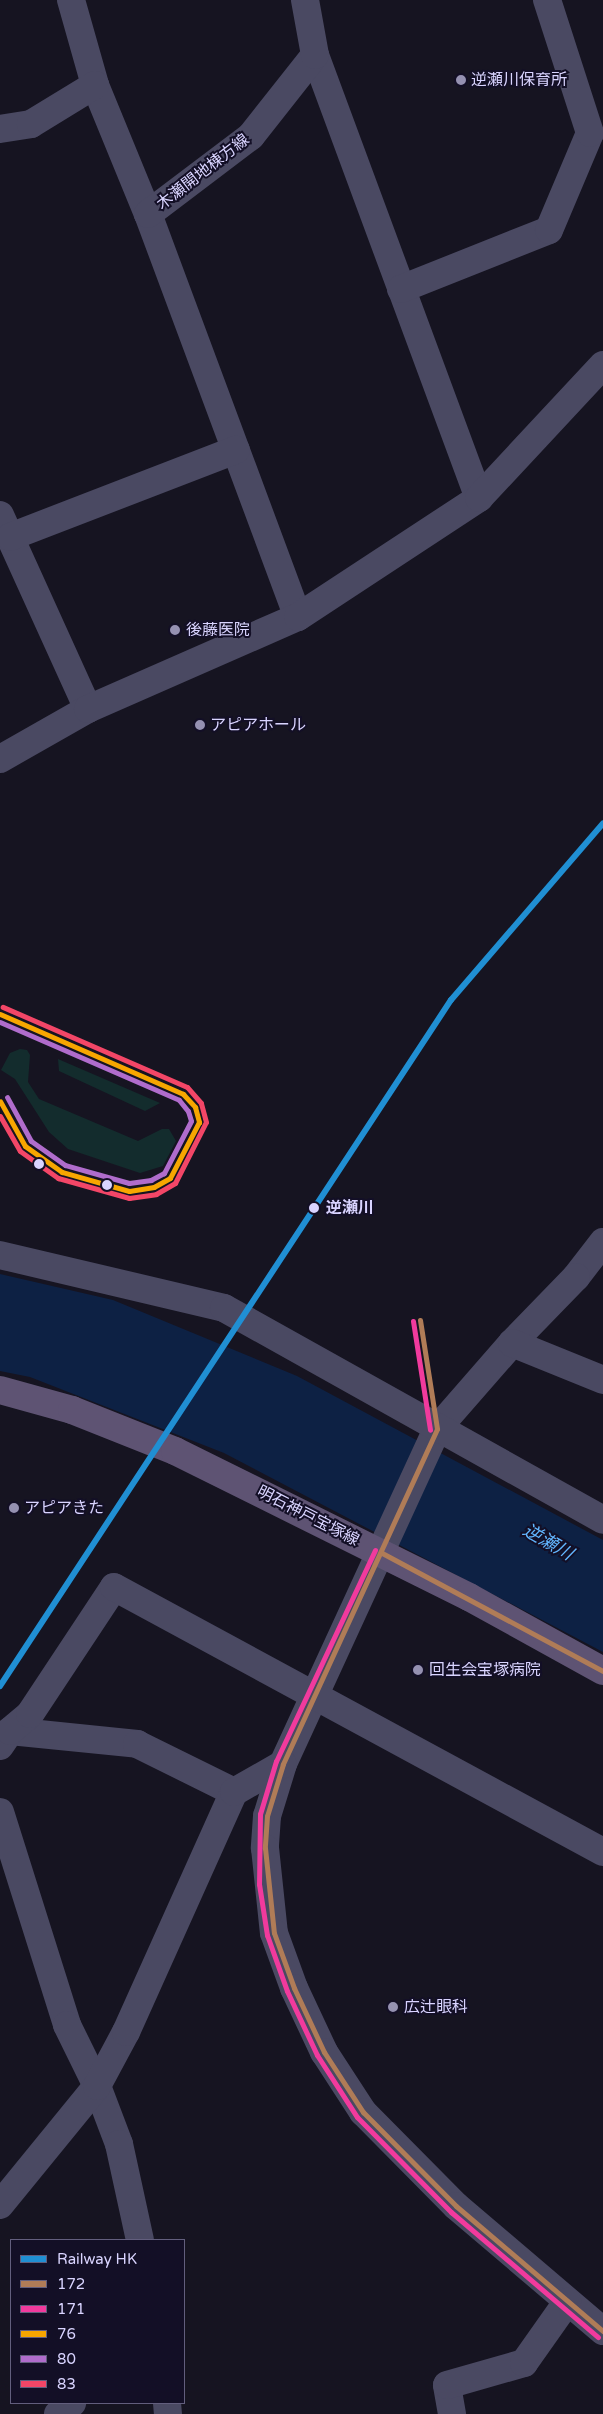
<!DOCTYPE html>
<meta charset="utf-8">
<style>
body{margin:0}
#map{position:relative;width:603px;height:2414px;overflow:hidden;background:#161421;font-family:"Varela Round","Noto Sans JP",sans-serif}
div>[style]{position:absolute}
.green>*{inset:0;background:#132c2d}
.water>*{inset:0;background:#0d2144}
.minor>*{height:28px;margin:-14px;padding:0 14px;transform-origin:14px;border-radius:14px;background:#4a4962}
.major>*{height:28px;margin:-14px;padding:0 14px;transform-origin:14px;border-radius:14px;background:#5e5373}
.bus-1>*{height:5px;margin:-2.5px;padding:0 2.5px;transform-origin:2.5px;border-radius:2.5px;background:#b07c57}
.bus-2>*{height:5px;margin:-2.5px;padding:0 2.5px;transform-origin:2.5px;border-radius:2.5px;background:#f13a9d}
.bus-3>*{height:5px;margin:-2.5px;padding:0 2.5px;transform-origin:2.5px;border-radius:2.5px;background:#f7a600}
.bus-4>*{height:5px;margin:-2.5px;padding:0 2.5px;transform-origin:2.5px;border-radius:2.5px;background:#b06ccc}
.bus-5>*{height:5px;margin:-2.5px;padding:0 2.5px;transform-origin:2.5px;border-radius:2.5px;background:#f34667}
.rail-1>*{height:6px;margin:-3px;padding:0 3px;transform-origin:3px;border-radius:3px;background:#208fd3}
.dots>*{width:14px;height:14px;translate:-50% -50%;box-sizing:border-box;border:2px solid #130f26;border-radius:50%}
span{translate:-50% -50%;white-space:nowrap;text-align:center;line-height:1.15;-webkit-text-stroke:4px #130f26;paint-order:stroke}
.poi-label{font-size:16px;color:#d9d4ff}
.left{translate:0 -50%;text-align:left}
.street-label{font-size:16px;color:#d9d4ff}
.stop-label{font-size:16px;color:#d9d4ff;font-weight:700}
.water-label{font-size:18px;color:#62b6ff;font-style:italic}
.legend{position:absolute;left:10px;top:2239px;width:175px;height:165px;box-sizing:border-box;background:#130f26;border:1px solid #625e7d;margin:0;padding:6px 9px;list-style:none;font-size:15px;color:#d9d4ff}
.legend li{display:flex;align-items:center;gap:10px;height:25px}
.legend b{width:25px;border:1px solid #625e7d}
</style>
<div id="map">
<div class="green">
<i style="clip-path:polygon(20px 1049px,27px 1050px,30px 1055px,28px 1082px,39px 1099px,138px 1141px,162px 1129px,169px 1129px,176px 1141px,163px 1166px,140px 1173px,68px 1149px,49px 1132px,15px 1079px,1px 1070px,10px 1053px)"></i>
<i style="clip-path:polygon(58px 1059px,160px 1103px,145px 1111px,59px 1071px)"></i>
</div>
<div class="water">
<i style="clip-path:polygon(0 1274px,113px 1300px,297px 1376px,603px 1540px,603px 1652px,224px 1453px,30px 1377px,0 1371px)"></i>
</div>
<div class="minor">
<i style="left:71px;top:0;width:88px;rotate:74.2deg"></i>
<i style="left:95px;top:85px;width:139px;rotate:67.7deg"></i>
<i style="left:148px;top:214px;width:430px;rotate:69.6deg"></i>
<i style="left:315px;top:55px;width:472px;rotate:69.7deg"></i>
<i style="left:0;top:129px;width:31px;rotate:-9deg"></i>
<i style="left:31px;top:124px;width:75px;rotate:-31.4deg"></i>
<i style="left:148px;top:214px;width:129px;rotate:-37.1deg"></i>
<i style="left:251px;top:136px;width:103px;rotate:-51.7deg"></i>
<i style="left:315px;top:55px;width:56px;rotate:-100.3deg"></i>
<i style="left:401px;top:289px;width:159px;rotate:-21.7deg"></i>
<i style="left:549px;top:230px;width:105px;rotate:-67.1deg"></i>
<i style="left:590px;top:133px;width:140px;rotate:-107.9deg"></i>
<i style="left:0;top:515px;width:213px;rotate:65.6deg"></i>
<i style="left:10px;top:537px;width:242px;rotate:-21.1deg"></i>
<i style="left:0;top:759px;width:101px;rotate:-29.6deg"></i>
<i style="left:88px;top:709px;width:229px;rotate:-23.7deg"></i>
<i style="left:298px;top:617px;width:217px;rotate:-33.3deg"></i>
<i style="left:479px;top:498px;width:182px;rotate:-47deg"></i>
<i style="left:603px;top:1242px;width:44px;rotate:127.6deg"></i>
<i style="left:576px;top:1277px;width:92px;rotate:134.1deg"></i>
<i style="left:512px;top:1343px;width:114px;rotate:131.1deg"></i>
<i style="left:437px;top:1429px;width:369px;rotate:114.7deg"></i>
<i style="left:283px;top:1764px;width:54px;rotate:107.1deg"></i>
<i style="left:267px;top:1816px;width:32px;rotate:94deg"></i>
<i style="left:265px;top:1848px;width:85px;rotate:84deg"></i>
<i style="left:274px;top:1933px;width:59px;rotate:70deg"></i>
<i style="left:294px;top:1988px;width:71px;rotate:64.9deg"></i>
<i style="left:324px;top:2052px;width:72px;rotate:57deg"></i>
<i style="left:363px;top:2112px;width:132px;rotate:45.3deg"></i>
<i style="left:456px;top:2206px;width:193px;rotate:40.4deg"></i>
<i style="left:0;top:1255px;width:230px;rotate:13.3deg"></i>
<i style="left:224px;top:1308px;width:434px;rotate:29.2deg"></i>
<i style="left:512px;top:1343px;width:98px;rotate:22.1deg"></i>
<i style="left:10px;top:1731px;width:128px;rotate:5.8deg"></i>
<i style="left:137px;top:1744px;width:108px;rotate:26.3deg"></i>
<i style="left:0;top:1746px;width:18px;rotate:-56deg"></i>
<i style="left:10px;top:1731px;width:26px;rotate:-40deg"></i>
<i style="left:30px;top:1714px;width:152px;rotate:-56.5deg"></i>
<i style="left:114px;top:1587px;width:556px;rotate:28.45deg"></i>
<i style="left:0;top:1812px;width:223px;rotate:72.5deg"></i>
<i style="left:67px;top:2025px;width:68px;rotate:63.8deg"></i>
<i style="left:97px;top:2086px;width:62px;rotate:69.2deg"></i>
<i style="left:119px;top:2144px;width:98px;rotate:77.7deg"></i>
<i style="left:0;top:2205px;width:154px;rotate:-50.8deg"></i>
<i style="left:97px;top:2086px;width:61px;rotate:-61.8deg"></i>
<i style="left:126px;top:2032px;width:263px;rotate:-65.8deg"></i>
<i style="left:234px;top:1792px;width:56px;rotate:-29.7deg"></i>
<i style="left:167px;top:2403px;width:11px;rotate:85deg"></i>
<i style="left:58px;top:2414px;width:18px;rotate:-38deg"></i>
<i style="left:452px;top:2414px;width:29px;rotate:-100deg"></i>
<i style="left:447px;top:2385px;width:80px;rotate:-15.9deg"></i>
<i style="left:524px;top:2363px;width:75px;rotate:-54.8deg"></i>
</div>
<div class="major">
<i style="left:0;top:1390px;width:75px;rotate:15.5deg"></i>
<i style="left:72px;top:1410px;width:111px;rotate:21.7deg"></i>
<i style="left:175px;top:1451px;width:328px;rotate:26.4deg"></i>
<i style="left:469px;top:1597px;width:153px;rotate:28.9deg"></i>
</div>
<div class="bus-1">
<i style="left:420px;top:1320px;width:110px;rotate:81.1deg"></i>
<i style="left:437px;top:1429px;width:369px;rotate:114.7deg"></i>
<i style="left:283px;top:1764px;width:54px;rotate:107.1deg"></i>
<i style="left:267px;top:1816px;width:32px;rotate:94deg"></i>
<i style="left:265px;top:1848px;width:85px;rotate:84deg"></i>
<i style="left:274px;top:1933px;width:59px;rotate:70deg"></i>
<i style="left:294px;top:1988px;width:71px;rotate:64.9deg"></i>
<i style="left:324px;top:2052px;width:72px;rotate:57deg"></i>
<i style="left:363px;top:2112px;width:132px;rotate:45.3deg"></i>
<i style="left:456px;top:2206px;width:193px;rotate:40.4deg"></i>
<i style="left:382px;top:1553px;width:251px;rotate:28.1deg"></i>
</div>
<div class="bus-2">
<i style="left:413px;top:1321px;width:110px;rotate:81.1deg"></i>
<i style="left:375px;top:1550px;width:233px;rotate:115.1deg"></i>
<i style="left:276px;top:1761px;width:55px;rotate:106.8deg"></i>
<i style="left:260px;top:1814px;width:70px;rotate:90.8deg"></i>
<i style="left:259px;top:1884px;width:52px;rotate:81.1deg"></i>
<i style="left:267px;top:1935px;width:59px;rotate:70.3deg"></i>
<i style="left:287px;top:1991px;width:71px;rotate:64.9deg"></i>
<i style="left:317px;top:2055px;width:74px;rotate:57.2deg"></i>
<i style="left:357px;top:2117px;width:134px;rotate:45.3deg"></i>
<i style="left:451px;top:2212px;width:193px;rotate:40.4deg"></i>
</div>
<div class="bus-3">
<i style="left:0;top:1014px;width:200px;rotate:23.6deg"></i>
<i style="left:183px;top:1094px;width:18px;rotate:47deg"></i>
<i style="left:195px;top:1107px;width:16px;rotate:75deg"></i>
<i style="left:199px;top:1122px;width:63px;rotate:117.4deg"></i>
<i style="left:170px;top:1178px;width:18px;rotate:151deg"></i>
<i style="left:154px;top:1187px;width:25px;rotate:171deg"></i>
<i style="left:129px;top:1191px;width:70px;rotate:-164.2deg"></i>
<i style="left:62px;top:1172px;width:45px;rotate:-144.9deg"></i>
<i style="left:25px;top:1146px;width:51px;rotate:-119.1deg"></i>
</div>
<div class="bus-4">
<i style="left:0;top:1022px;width:195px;rotate:23.5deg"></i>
<i style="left:179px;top:1100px;width:14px;rotate:51deg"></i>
<i style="left:188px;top:1111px;width:10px;rotate:73deg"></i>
<i style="left:191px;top:1121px;width:59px;rotate:117.4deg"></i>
<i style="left:164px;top:1173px;width:15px;rotate:152deg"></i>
<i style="left:151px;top:1180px;width:22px;rotate:172deg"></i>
<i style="left:129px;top:1183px;width:66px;rotate:-164.3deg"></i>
<i style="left:65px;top:1165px;width:42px;rotate:-144.8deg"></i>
<i style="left:31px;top:1141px;width:50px;rotate:-118.6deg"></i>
</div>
<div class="bus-5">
<i style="left:0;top:1116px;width:40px;rotate:60.3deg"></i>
<i style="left:20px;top:1151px;width:47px;rotate:35.4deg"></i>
<i style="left:58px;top:1178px;width:74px;rotate:15.7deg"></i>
<i style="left:129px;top:1198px;width:27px;rotate:-8deg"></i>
<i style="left:156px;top:1194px;width:22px;rotate:-30deg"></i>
<i style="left:175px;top:1183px;width:68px;rotate:-63.1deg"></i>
<i style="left:206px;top:1122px;width:20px;rotate:-105deg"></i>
<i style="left:201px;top:1103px;width:21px;rotate:-131deg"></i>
<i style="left:187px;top:1087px;width:201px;rotate:-156.5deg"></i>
</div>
<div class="rail-1">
<i style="left:0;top:1686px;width:821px;rotate:-56.68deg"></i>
<i style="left:451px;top:1000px;width:233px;rotate:-49.3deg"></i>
</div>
<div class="dots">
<i style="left:461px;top:80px;background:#9591b1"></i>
<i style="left:175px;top:630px;background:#9591b1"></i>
<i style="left:200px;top:725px;background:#9591b1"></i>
<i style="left:39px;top:1164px;background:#d9d4ff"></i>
<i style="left:107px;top:1185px;background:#d9d4ff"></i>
<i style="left:314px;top:1208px;background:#d9d4ff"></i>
<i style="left:14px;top:1508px;background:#9591b1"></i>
<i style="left:418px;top:1670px;background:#9591b1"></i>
<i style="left:393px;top:2007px;background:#9591b1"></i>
</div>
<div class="poi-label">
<span class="left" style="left:471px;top:80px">逆瀬川保育所</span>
<span class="left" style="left:186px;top:630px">後藤医院</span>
<span class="left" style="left:210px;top:725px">アピアホール</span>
<span class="left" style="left:24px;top:1508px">アピアきた</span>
<span class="left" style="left:429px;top:1670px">回生会宝塚病院</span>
<span class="left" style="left:404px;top:2007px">広辻眼科</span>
</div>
<div class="street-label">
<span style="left:203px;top:172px;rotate:-38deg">木瀬開地棟方線</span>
<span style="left:308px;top:1516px;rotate:27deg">明石神戸宝塚線</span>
</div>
<div class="stop-label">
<span class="left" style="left:326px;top:1208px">逆瀬川</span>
</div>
<div class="water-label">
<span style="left:548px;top:1542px;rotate:30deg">逆瀬川</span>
</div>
<ul class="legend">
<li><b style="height:6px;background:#208fd3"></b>Railway HK</li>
<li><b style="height:6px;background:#b07c57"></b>172</li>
<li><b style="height:6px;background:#f13a9d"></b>171</li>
<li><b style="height:6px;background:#f7a600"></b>76</li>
<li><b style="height:6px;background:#b06ccc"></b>80</li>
<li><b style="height:6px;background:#f34667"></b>83</li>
</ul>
</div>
